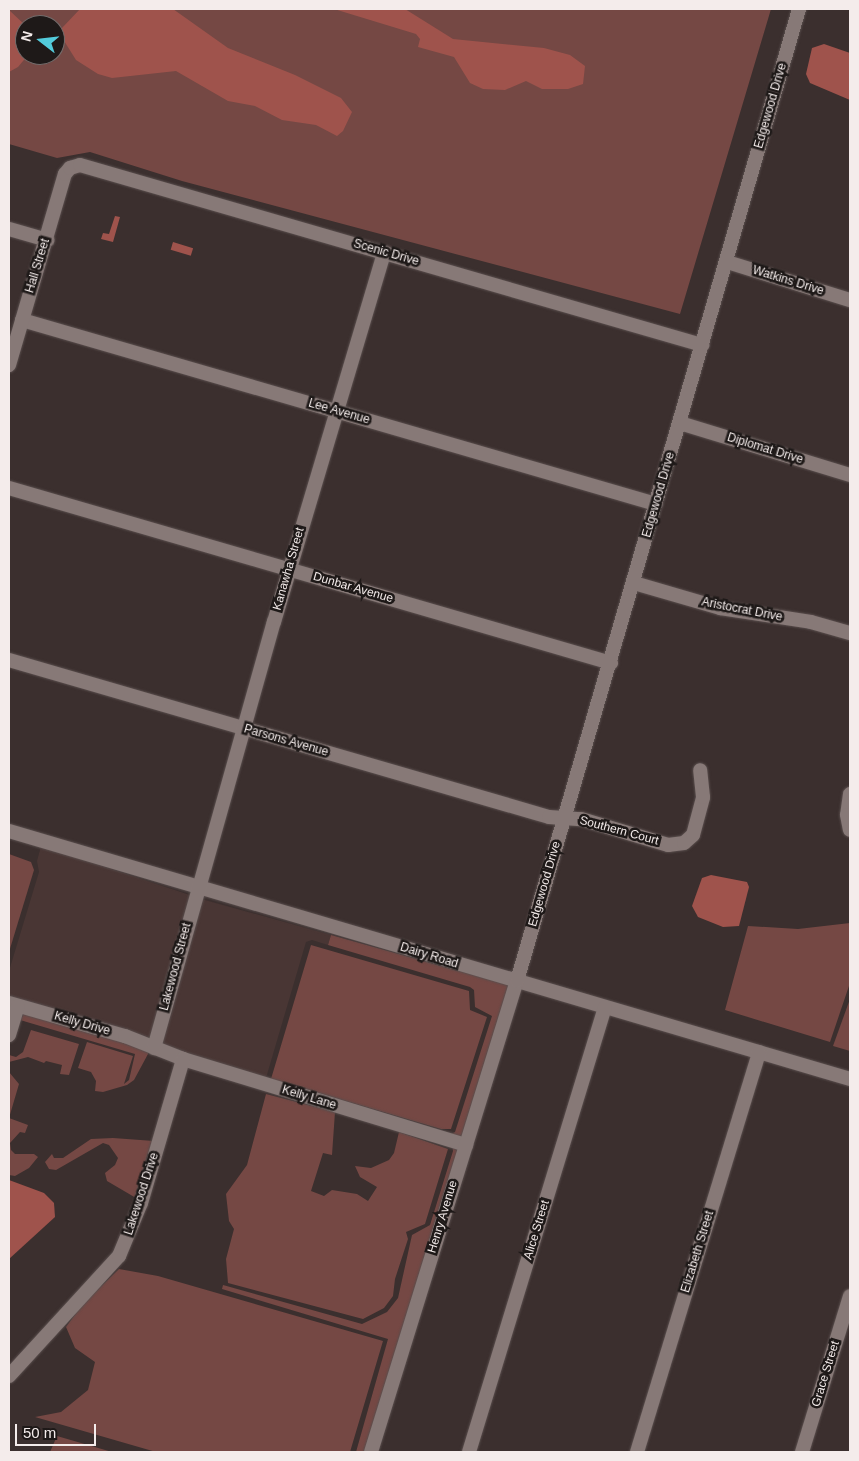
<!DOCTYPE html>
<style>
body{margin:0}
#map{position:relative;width:859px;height:1461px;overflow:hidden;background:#3b2f2e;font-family:Helvetica,sans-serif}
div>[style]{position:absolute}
.built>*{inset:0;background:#493634}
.green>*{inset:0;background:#754844}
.water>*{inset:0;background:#9f534c;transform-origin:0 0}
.roads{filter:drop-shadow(0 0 1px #594e4d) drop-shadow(0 0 1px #594e4d)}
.minor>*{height:14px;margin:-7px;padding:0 7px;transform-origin:7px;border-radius:7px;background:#877977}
span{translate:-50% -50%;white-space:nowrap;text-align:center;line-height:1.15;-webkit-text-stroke:5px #1e1918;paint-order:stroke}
.street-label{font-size:12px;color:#f4eceb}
.frame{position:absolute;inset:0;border:10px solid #f4eceb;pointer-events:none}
.north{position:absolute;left:15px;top:15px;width:50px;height:50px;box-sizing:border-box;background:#1e1918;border:1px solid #746d6c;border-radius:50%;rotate:286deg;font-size:14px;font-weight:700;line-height:20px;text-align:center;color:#f4eceb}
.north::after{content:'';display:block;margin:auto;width:18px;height:22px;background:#53cbdb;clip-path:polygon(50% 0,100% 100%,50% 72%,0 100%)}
.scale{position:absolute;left:15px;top:1424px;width:81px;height:22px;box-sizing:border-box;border:2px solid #f4eceb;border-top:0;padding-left:6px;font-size:15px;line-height:18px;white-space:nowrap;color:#f4eceb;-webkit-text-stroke:4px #1e1918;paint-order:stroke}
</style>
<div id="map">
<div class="built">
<i style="clip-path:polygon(41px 846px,205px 900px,331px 935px,328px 945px,312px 940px,306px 942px,266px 1078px,168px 1054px,159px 1040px,9px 996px,9px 971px,39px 872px,37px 861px)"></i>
</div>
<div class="green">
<i style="clip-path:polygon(evenodd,9px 9px,771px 9px,680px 314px,182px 181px,90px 152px,57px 158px,9px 144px,9px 9px,25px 25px,55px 25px,55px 55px,25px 55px,25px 25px)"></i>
<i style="clip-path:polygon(9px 854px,31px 862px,34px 870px,9px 952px)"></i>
<i style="clip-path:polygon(850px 923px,850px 983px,830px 1042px,725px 1010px,748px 926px,798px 929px)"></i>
<i style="clip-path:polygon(331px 935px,509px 985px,364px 1452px,356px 1452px,388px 1339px,222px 1289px,223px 1285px,362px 1324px,387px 1312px,398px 1298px,412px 1235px,430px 1225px,453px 1151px,451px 1134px,455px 1132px,492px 1016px,475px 1007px,474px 990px,470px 987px,328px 945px)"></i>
<i style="clip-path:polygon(311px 945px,469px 991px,470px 1010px,487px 1017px,451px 1129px,441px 1129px,271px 1079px)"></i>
<i style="clip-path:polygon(850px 999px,850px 1051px,833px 1046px)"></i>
<i style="clip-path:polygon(25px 1012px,111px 1037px,148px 1051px,148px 1054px,134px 1080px,127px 1085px,103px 1092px,95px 1091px,96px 1081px,91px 1072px,78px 1068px,87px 1042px,133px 1056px,124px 1084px,129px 1080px,135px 1054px,20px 1020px)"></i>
<i style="clip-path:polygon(31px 1030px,79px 1044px,69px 1075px,60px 1074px,62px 1065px,46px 1061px,44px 1063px,28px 1057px,9px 1062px,9px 1055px,16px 1057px,23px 1052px)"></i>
<i style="clip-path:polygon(9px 1072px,19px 1084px,9px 1118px,28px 1125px,25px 1133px,20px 1132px,10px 1143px,11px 1150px,15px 1154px,34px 1154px,38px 1157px,29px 1168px,15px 1176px,9px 1175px)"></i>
<i style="clip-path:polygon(266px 1094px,335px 1112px,332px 1155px,323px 1153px,311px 1191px,324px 1196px,332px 1190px,357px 1194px,368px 1201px,377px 1187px,360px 1177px,355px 1166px,371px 1168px,389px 1160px,394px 1153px,399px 1132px,448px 1149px,425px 1224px,406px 1232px,408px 1239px,395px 1279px,393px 1296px,384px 1308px,363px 1319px,228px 1283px,226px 1259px,234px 1229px,229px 1221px,226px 1194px,247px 1165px)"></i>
<i style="clip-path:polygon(113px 1138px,154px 1141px,136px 1198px,107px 1181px,105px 1173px,115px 1165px,118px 1158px,109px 1145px,103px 1143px,56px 1170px,49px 1169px,45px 1162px,52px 1154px,54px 1158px,63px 1158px,91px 1139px)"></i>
<i style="clip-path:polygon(119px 1269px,158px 1276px,383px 1341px,350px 1452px,156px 1452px,35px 1417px,61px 1412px,88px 1390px,95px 1362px,75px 1348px,66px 1327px,82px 1305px)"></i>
<i style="clip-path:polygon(57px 1436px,112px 1452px,50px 1452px)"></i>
</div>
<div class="water">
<i style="clip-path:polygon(80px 9px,173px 9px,228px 48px,295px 75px,341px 98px,352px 112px,343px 131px,337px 136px,316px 125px,282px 120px,255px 106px,228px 101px,176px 71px,112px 78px,98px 74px,76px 60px,61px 36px,62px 28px)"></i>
<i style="clip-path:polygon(334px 9px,405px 9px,453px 39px,544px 48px,570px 55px,585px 66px,583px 84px,568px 89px,542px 89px,526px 81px,505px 90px,483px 89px,470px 83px,454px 57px,418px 47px,420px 39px,416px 34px)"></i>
<i style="clip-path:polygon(9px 10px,25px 25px,25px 55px,28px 55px,18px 67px,9px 72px)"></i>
<i style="clip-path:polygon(824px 44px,850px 53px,850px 100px,810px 83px,806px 74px,812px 48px)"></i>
<i style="clip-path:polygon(115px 216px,120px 217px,113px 242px,101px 239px,103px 233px,109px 234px)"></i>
<i style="left:173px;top:242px;width:21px;height:8px;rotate:17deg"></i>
<i style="clip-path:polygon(711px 875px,747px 882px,749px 887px,739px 926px,723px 927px,698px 917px,692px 906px,702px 878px)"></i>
<i style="clip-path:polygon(9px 1180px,44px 1193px,54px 1203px,55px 1217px,9px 1259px)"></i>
</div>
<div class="roads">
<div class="minor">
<i style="left:9px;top:229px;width:40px;rotate:16deg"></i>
<i style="left:727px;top:262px;width:129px;rotate:17.2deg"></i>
<i style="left:22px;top:320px;width:660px;rotate:16.18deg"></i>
<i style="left:9px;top:365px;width:199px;rotate:-73.7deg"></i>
<i style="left:65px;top:174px;width:8px;rotate:-50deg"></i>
<i style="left:70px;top:168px;width:10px;rotate:-17deg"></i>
<i style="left:80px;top:165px;width:648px;rotate:16.14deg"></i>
<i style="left:680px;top:423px;width:178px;rotate:17deg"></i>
<i style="left:9px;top:488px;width:627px;rotate:16.21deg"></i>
<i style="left:634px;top:583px;width:90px;rotate:16.2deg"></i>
<i style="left:720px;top:608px;width:92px;rotate:8.7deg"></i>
<i style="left:811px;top:622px;width:41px;rotate:15.8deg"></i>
<i style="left:9px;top:660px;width:562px;rotate:16.21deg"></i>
<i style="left:549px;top:817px;width:32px;rotate:4deg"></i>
<i style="left:581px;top:819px;width:91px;rotate:16.6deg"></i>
<i style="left:668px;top:845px;width:16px;rotate:-7deg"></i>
<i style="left:684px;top:843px;width:12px;rotate:-42deg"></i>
<i style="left:693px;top:835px;width:39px;rotate:-75deg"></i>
<i style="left:703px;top:797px;width:27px;rotate:-96deg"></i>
<i style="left:850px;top:794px;width:21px;rotate:98deg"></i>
<i style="left:847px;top:815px;width:15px;rotate:79deg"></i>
<i style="left:9px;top:831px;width:877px;rotate:16.43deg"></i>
<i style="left:9px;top:1003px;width:121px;rotate:15.9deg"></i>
<i style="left:125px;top:1036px;width:62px;rotate:21.6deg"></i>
<i style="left:183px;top:1059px;width:296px;rotate:16.9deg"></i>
<i style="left:9px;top:1035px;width:30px;rotate:-73deg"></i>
<i style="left:154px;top:1048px;width:443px;rotate:-74.3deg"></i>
<i style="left:274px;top:622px;width:386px;rotate:-73.4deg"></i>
<i style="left:9px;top:1376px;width:163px;rotate:-47.5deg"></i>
<i style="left:119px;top:1256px;width:57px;rotate:-67.5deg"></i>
<i style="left:141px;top:1203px;width:150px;rotate:-73.7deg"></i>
<i style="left:371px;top:1452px;width:493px;rotate:-72.8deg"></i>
<i style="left:517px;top:981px;width:1012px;rotate:-73.82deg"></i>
<i style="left:469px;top:1452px;width:465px;rotate:-73deg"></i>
<i style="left:637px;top:1452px;width:418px;rotate:-73deg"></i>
<i style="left:802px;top:1452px;width:163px;rotate:-72.9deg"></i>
</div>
</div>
<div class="street-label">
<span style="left:771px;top:106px;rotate:-74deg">Edgewood Drive</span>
<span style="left:386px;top:253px;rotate:16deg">Scenic Drive</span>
<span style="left:38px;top:266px;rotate:-73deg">Hall Street</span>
<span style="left:788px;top:281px;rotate:17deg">Watkins Drive</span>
<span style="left:339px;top:412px;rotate:16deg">Lee Avenue</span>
<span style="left:765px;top:449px;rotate:17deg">Diplomat Drive</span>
<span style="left:659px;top:495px;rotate:-74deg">Edgewood Drive</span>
<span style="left:289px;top:569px;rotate:-74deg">Kanawha Street</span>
<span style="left:353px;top:588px;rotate:16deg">Dunbar Avenue</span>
<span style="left:742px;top:610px;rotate:11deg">Aristocrat Drive</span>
<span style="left:286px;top:741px;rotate:16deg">Parsons Avenue</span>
<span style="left:619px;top:831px;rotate:15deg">Southern Court</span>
<span style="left:545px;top:884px;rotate:-74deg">Edgewood Drive</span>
<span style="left:429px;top:956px;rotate:17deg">Dairy Road</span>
<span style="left:176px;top:967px;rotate:-75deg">Lakewood Street</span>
<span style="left:82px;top:1024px;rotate:16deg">Kelly Drive</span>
<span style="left:309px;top:1098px;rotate:17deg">Kelly Lane</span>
<span style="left:142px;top:1194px;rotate:-72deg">Lakewood Drive</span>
<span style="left:443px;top:1217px;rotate:-73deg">Henry Avenue</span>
<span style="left:537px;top:1230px;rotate:-73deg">Alice Street</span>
<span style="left:698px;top:1252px;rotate:-73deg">Elizabeth Street</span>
<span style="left:826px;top:1374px;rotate:-73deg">Grace Street</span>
</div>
<div class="frame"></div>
<div class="north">N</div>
<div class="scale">50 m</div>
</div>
